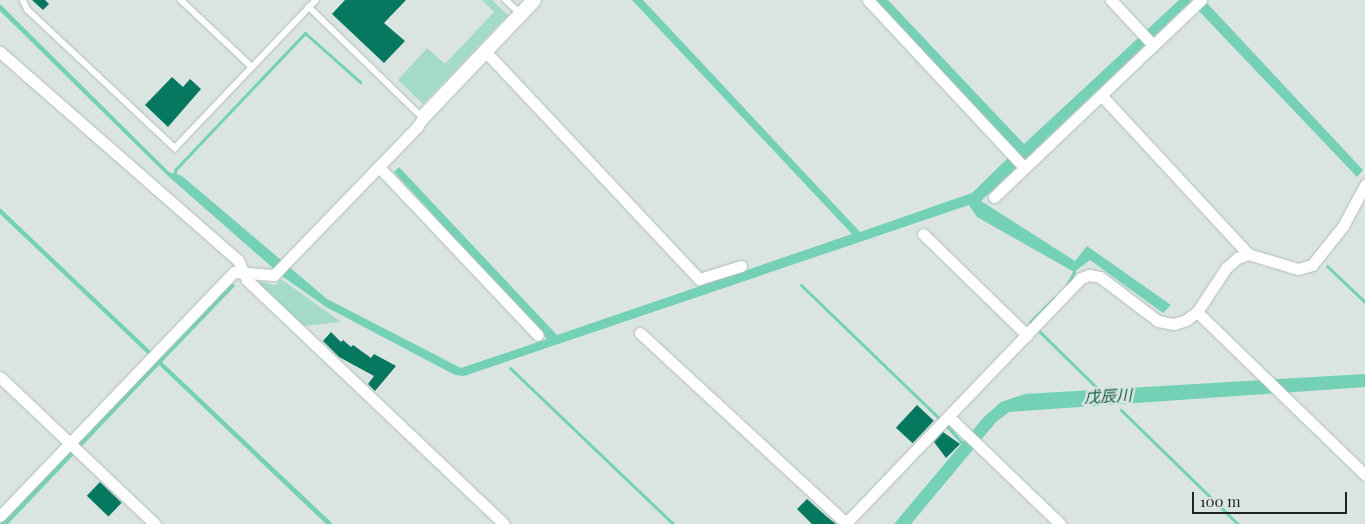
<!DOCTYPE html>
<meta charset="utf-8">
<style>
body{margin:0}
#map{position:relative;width:1365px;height:524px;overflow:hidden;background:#dae5e1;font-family:"Playfair Display","Noto Sans JP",serif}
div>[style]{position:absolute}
.green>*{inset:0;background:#a3dac8}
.water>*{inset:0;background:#75d1b6}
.stream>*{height:3px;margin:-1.5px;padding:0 1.5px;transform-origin:1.5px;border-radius:1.5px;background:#75d1b6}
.building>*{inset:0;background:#067860;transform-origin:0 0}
.roads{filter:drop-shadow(0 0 1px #b1bbb7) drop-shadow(0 0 1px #b1bbb7)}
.service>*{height:5.5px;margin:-2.75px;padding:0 2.75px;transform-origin:2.75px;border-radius:2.75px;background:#fff}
.minor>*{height:11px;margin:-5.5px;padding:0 5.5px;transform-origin:5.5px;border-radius:5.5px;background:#fff}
.tertiary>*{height:14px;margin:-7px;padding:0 7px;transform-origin:7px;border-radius:7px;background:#fff}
span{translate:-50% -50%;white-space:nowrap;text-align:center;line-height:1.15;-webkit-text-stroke:5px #dae5e1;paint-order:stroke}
.water-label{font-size:16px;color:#0f5b49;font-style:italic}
.scale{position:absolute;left:1192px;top:492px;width:155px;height:22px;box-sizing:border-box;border:2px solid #1e2221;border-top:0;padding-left:6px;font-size:15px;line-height:18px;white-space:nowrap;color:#1e2221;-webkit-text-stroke:4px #dae5e1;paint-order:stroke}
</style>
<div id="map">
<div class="green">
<i style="clip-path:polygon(482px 0,492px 0,508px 15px,423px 104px,398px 80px,427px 48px,445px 64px,494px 12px)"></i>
<i style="clip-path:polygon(281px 279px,341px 322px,302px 326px,259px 287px,260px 282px,276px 285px)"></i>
</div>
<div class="water">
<i style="clip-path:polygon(632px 0,643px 0,860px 232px,972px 193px,1015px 151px,873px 0,888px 0,1024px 144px,1179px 0,1192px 0,981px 201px,1075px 261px,1087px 246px,1171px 305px,1163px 313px,1090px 260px,1074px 272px,977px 217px,969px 205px,464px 376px,455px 375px,326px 307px,282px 276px,168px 176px,0 11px,0 4px,169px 172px,182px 176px,327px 299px,461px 368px,547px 339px,394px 172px,399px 167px,557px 335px,852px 234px)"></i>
<i style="clip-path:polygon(1206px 2px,1363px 170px,1357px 177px,1198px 10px)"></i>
<i style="clip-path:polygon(0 208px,158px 358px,231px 282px,235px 286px,162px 362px,333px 524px,326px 524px,159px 365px,8px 524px,0 524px,155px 361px,0 214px)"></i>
<i style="clip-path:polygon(1365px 374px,1365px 387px,1009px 412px,996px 422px,911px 524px,894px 524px,984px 417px,1001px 402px,1025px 394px)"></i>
</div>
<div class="stream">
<i style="left:175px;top:177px;width:7px;rotate:-90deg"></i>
<i style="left:175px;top:170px;width:189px;rotate:-46.5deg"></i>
<i style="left:305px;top:33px;width:74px;rotate:41.7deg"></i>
<i style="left:1327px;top:266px;width:52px;rotate:43.5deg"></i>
<i style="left:801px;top:285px;width:194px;rotate:44deg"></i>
<i style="left:1067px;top:285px;width:15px;rotate:-62deg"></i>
<i style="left:1030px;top:322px;width:34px;rotate:-45deg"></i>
<i style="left:1040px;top:332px;width:83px;rotate:44.5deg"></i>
<i style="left:510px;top:368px;width:226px;rotate:43.7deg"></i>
<i style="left:1121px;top:410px;width:163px;rotate:44.3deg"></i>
<i style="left:945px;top:424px;width:28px;rotate:48deg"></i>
</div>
<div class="building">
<i style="clip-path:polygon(32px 0,45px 0,49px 4px,43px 10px)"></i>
<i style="clip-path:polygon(345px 0,406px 0,384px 23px,405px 41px,384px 63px,332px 14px)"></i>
<i style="clip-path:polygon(172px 77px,183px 87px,190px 79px,201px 89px,168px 127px,145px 105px)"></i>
<i style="clip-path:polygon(331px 332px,341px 342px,343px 340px,351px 347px,353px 345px,371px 358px,374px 354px,396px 366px,375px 391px,368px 384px,374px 376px,339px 357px,323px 341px)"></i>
<i style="left:917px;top:405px;width:23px;height:31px;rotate:43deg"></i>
<i style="clip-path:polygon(943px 432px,960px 444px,946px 458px,934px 442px)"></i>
<i style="left:100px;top:482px;width:30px;height:19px;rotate:44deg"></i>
<i style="clip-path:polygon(807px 499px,826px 516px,836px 524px,812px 524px,797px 509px)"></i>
</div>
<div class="roads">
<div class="service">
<i style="left:23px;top:0;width:11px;rotate:63deg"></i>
<i style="left:28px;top:10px;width:202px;rotate:43.2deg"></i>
<i style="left:175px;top:148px;width:204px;rotate:-46.4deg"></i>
<i style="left:181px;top:0;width:98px;rotate:43.3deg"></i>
<i style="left:506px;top:0;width:21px;rotate:43deg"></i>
<i style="left:309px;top:7px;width:159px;rotate:44.2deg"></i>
</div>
<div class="minor">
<i style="left:868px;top:0;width:229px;rotate:47deg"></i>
<i style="left:1111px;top:0;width:62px;rotate:47deg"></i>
<i style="left:485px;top:51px;width:313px;rotate:46.8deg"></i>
<i style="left:699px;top:279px;width:44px;rotate:-17.2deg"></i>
<i style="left:0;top:52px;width:316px;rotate:41.2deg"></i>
<i style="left:238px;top:260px;width:22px;rotate:66deg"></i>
<i style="left:247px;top:280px;width:354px;rotate:43.5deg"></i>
<i style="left:1101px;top:95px;width:217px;rotate:47.2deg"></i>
<i style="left:379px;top:167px;width:231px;rotate:46.6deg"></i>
<i style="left:994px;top:197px;width:286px;rotate:-43.6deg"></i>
<i style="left:923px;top:234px;width:145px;rotate:44.2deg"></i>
<i style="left:1197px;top:312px;width:234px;rotate:44.1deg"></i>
<i style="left:640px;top:333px;width:280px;rotate:42.7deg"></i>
<i style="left:0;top:377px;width:214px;rotate:43.5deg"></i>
<i style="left:949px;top:417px;width:154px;rotate:43.9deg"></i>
<i style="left:0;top:516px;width:338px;rotate:-46.2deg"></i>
<i style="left:234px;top:272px;width:40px;rotate:4.3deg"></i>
<i style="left:274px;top:275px;width:206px;rotate:-46deg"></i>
<i style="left:417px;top:127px;width:14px;rotate:-56deg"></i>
<i style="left:845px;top:524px;width:341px;rotate:-46.2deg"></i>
<i style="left:1081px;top:278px;width:9px;rotate:-21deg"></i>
<i style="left:1089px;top:275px;width:11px;rotate:10deg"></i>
<i style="left:1100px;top:277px;width:73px;rotate:37.2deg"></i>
<i style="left:1158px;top:321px;width:16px;rotate:11deg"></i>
<i style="left:1174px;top:324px;width:13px;rotate:-18deg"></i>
<i style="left:1186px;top:320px;width:14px;rotate:-36deg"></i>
<i style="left:1197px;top:312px;width:53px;rotate:-56.6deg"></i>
<i style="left:1226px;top:268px;width:15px;rotate:-42deg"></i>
<i style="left:1237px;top:258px;width:12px;rotate:-20deg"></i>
<i style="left:1248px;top:254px;width:52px;rotate:16.7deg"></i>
<i style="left:1298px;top:269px;width:15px;rotate:-16deg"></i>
<i style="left:1312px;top:265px;width:50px;rotate:-51.5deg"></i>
<i style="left:1343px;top:226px;width:47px;rotate:-61.8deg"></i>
</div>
<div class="tertiary">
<i style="left:425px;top:115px;width:158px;rotate:-46.5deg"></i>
</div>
</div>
<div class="water-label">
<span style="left:1108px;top:396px;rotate:-3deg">戊辰川</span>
</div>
<div class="scale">100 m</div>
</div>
